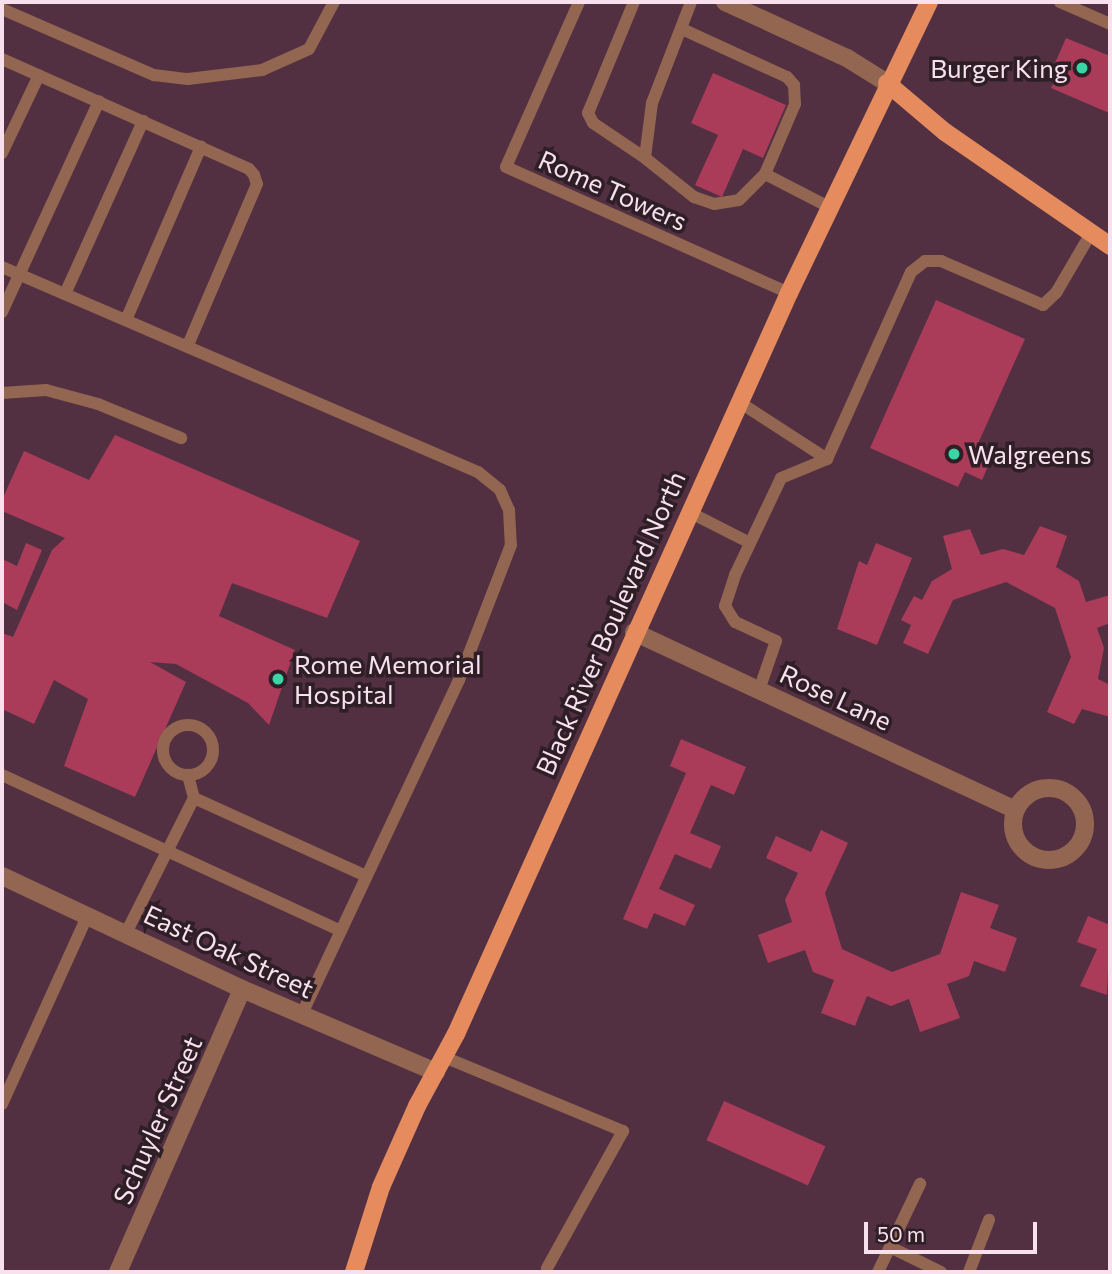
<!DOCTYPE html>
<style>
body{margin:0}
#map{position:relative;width:1112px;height:1274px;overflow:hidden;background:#523042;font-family:Commissioner,sans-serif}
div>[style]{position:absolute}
.building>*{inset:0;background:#aa3b59;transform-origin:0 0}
.service>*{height:12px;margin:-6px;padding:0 6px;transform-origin:6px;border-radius:6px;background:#926650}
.service>.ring{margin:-6px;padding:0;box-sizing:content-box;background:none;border:12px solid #926650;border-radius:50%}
.minor>*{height:18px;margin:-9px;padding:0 9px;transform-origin:9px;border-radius:9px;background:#926650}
.minor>.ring{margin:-9px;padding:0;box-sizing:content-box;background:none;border:18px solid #926650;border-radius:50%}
.tertiary>*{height:18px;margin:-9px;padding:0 9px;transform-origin:9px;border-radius:9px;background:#926650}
.primary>*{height:18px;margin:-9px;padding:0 9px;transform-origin:9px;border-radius:9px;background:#e58b5d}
.dots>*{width:19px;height:19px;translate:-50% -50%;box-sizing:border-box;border:4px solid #2e1e26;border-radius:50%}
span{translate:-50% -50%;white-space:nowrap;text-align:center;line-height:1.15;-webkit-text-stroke:7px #2e1e26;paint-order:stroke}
.poi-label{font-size:26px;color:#f8e1ec}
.right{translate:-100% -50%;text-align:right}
.left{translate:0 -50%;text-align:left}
.street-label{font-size:26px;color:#f8e1ec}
.frame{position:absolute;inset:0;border:4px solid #f8e1ec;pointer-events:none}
.scale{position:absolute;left:864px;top:1222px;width:173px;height:32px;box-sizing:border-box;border:4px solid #f8e1ec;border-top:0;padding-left:9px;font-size:21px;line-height:24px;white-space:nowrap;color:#f8e1ec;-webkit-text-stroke:5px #2e1e26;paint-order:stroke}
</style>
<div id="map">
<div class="building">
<i style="clip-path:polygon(1066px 38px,1110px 56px,1109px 113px,1051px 88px,1054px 82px,1048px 79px)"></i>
<i style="clip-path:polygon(713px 73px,786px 105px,763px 158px,743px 149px,722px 197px,695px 185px,718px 135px,691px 123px)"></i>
<i style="clip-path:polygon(936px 300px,1025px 339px,976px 448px,993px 455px,982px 480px,965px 472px,958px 487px,870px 448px)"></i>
<i style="clip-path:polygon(115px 435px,360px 541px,327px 618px,232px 583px,219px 616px,295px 650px,269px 725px,248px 703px,176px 664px,150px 662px,186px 682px,135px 797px,64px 766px,88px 699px,54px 680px,34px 724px,2px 709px,2px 633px,13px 637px,52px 550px,65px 538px,2px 511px,2px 500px,24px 451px,89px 480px)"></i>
<i style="clip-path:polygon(1040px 526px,1067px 536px,1056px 567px,1079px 581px,1086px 602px,1110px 595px,1110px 623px,1097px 628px,1104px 648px,1098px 679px,1110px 685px,1110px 717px,1082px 709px,1074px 724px,1047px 712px,1071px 657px,1055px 608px,1006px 582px,953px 600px,928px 654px,903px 643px,911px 625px,901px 620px,914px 596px,922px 600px,932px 581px,952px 569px,943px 536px,970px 529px,981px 555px,1003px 549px,1024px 555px)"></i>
<i style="clip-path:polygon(26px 543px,42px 550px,17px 610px,2px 602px,2px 559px,17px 566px)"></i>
<i style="clip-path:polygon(876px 543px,912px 558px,877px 645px,837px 629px,859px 561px,867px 565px)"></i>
<i style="clip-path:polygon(681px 739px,746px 767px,734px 795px,711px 785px,690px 833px,721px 846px,711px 869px,675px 854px,659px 889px,695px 905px,685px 926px,654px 913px,647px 929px,623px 919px,686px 773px,670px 766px)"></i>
<i style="clip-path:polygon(821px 830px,848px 843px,825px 893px,842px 949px,892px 972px,940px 954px,961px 892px,999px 905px,990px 928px,1017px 938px,1005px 972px,974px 961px,969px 976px,947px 984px,960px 1018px,920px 1032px,909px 999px,891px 1006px,867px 996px,855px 1026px,821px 1013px,834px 980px,813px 972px,805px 950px,768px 963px,758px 935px,792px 922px,785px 900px,798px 873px,766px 858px,776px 836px,811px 852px)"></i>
<i style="clip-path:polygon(1088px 916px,1110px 925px,1107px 995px,1080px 986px,1097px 949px,1077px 942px)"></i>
<i style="left:724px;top:1101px;width:111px;height:43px;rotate:24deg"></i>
</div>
<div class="service">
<i style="left:579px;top:2px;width:180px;rotate:113.9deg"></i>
<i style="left:506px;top:167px;width:310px;rotate:24deg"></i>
<i style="left:634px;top:2px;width:120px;rotate:112.5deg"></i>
<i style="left:588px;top:113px;width:11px;rotate:63deg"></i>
<i style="left:593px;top:123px;width:63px;rotate:33.9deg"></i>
<i style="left:691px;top:2px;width:108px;rotate:111.1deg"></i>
<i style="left:652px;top:103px;width:55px;rotate:97.3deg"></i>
<i style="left:645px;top:158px;width:63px;rotate:38.5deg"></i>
<i style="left:694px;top:197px;width:21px;rotate:19deg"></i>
<i style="left:714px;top:204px;width:25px;rotate:-9deg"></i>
<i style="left:739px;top:200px;width:37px;rotate:-45deg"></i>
<i style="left:765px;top:174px;width:72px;rotate:27.3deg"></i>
<i style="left:1060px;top:2px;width:55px;rotate:23.7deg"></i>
<i style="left:2px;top:9px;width:166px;rotate:23.5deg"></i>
<i style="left:154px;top:75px;width:34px;rotate:7deg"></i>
<i style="left:188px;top:79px;width:75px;rotate:-6.9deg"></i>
<i style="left:262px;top:70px;width:51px;rotate:-24.1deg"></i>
<i style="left:309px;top:49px;width:53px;rotate:-62deg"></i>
<i style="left:682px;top:29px;width:115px;rotate:24.6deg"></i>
<i style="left:787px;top:77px;width:11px;rotate:49deg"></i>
<i style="left:794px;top:85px;width:19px;rotate:87deg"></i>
<i style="left:795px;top:104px;width:76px;rotate:113.2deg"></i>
<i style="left:2px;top:59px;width:270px;rotate:24deg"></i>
<i style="left:249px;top:169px;width:8px;rotate:50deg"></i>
<i style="left:254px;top:175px;width:9px;rotate:72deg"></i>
<i style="left:257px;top:184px;width:177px;rotate:113.2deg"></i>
<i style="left:2px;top:153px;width:86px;rotate:-64.6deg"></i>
<i style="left:2px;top:267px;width:518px;rotate:23.3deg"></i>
<i style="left:478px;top:472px;width:28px;rotate:39deg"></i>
<i style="left:500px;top:490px;width:22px;rotate:66deg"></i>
<i style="left:509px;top:510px;width:35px;rotate:87deg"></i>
<i style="left:511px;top:545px;width:145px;rotate:111.1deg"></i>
<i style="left:459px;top:680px;width:369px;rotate:115.2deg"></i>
<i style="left:65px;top:294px;width:190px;rotate:-65.7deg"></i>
<i style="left:2px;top:312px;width:232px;rotate:-65.3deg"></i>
<i style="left:126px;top:320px;width:189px;rotate:-66.6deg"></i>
<i style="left:2px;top:393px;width:44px;rotate:-3.9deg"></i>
<i style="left:46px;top:390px;width:54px;rotate:15.1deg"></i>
<i style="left:98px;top:404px;width:90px;rotate:22.3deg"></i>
<i style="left:739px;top:402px;width:105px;rotate:32.9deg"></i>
<i style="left:689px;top:512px;width:68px;rotate:26.9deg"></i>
<i style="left:759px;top:690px;width:52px;rotate:-70.9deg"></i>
<i style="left:776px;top:641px;width:45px;rotate:-155.1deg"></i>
<i style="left:735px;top:622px;width:19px;rotate:-122deg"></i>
<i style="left:725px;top:606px;width:33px;rotate:-72deg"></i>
<i style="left:735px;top:575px;width:107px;rotate:-64.6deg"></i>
<i style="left:781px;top:478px;width:50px;rotate:-22.4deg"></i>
<i style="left:827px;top:459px;width:205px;rotate:-65.8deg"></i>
<i style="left:911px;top:272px;width:18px;rotate:-38deg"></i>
<i style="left:925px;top:261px;width:16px"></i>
<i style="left:941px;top:261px;width:111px;rotate:23.3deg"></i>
<i style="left:1043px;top:305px;width:18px;rotate:-43deg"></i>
<i style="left:1056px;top:293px;width:69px;rotate:-59.7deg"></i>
<i class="ring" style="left:163px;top:725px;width:38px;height:38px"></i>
<i style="left:2px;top:775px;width:373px;rotate:24.7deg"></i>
<i style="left:194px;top:798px;width:189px;rotate:24.4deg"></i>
<i style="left:126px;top:933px;width:151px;rotate:-63.3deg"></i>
<i style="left:194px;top:798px;width:24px;rotate:-105deg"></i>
<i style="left:444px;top:1057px;width:194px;rotate:22.5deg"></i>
<i style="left:623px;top:1131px;width:157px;rotate:119deg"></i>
<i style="left:2px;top:1104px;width:209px;rotate:-65.6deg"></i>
<i style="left:890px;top:1247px;width:57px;rotate:26.1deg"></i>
<i style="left:878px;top:1272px;width:98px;rotate:-64.5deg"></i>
<i style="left:969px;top:1272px;width:56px;rotate:-69deg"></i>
</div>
<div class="minor">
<i style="left:634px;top:632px;width:421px;rotate:25deg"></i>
<i class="ring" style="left:1013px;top:788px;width:54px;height:54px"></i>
<i style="left:2px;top:876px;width:265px;rotate:25.2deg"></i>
<i style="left:242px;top:989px;width:211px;rotate:23.2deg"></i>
<i style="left:118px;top:1272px;width:309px;rotate:-66.3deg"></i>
</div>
<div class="tertiary">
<i style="left:725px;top:2px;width:134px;rotate:24.7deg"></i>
<i style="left:847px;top:58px;width:47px;rotate:32deg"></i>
</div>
<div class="primary">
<i style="left:887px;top:83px;width:76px;rotate:40.2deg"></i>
<i style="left:945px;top:132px;width:201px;rotate:34.6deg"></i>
<i style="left:354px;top:1272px;width:89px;rotate:-72.4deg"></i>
<i style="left:381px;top:1187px;width:89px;rotate:-66deg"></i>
<i style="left:417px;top:1106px;width:82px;rotate:-61.6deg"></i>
<i style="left:456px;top:1034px;width:812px;rotate:-65.8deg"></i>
<i style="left:789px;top:293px;width:323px;rotate:-64.3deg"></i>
</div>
<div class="dots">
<i style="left:1082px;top:68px;background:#3bd4a4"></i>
<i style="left:954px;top:454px;background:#3bd4a4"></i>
<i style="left:278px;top:679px;background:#3bd4a4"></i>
</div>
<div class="poi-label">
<span class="right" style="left:1068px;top:68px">Burger King</span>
<span class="left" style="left:968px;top:454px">Walgreens</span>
<span class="left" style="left:294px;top:679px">Rome Memorial<br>Hospital</span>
</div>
<div class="street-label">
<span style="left:613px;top:190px;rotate:24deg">Rome Towers</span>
<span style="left:610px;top:623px;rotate:-66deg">Black River Boulevard North</span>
<span style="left:836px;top:697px;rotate:25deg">Rose Lane</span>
<span style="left:229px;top:951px;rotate:25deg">East Oak Street</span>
<span style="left:157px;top:1120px;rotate:-66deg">Schuyler Street</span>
</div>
<div class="frame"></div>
<div class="scale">50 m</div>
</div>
